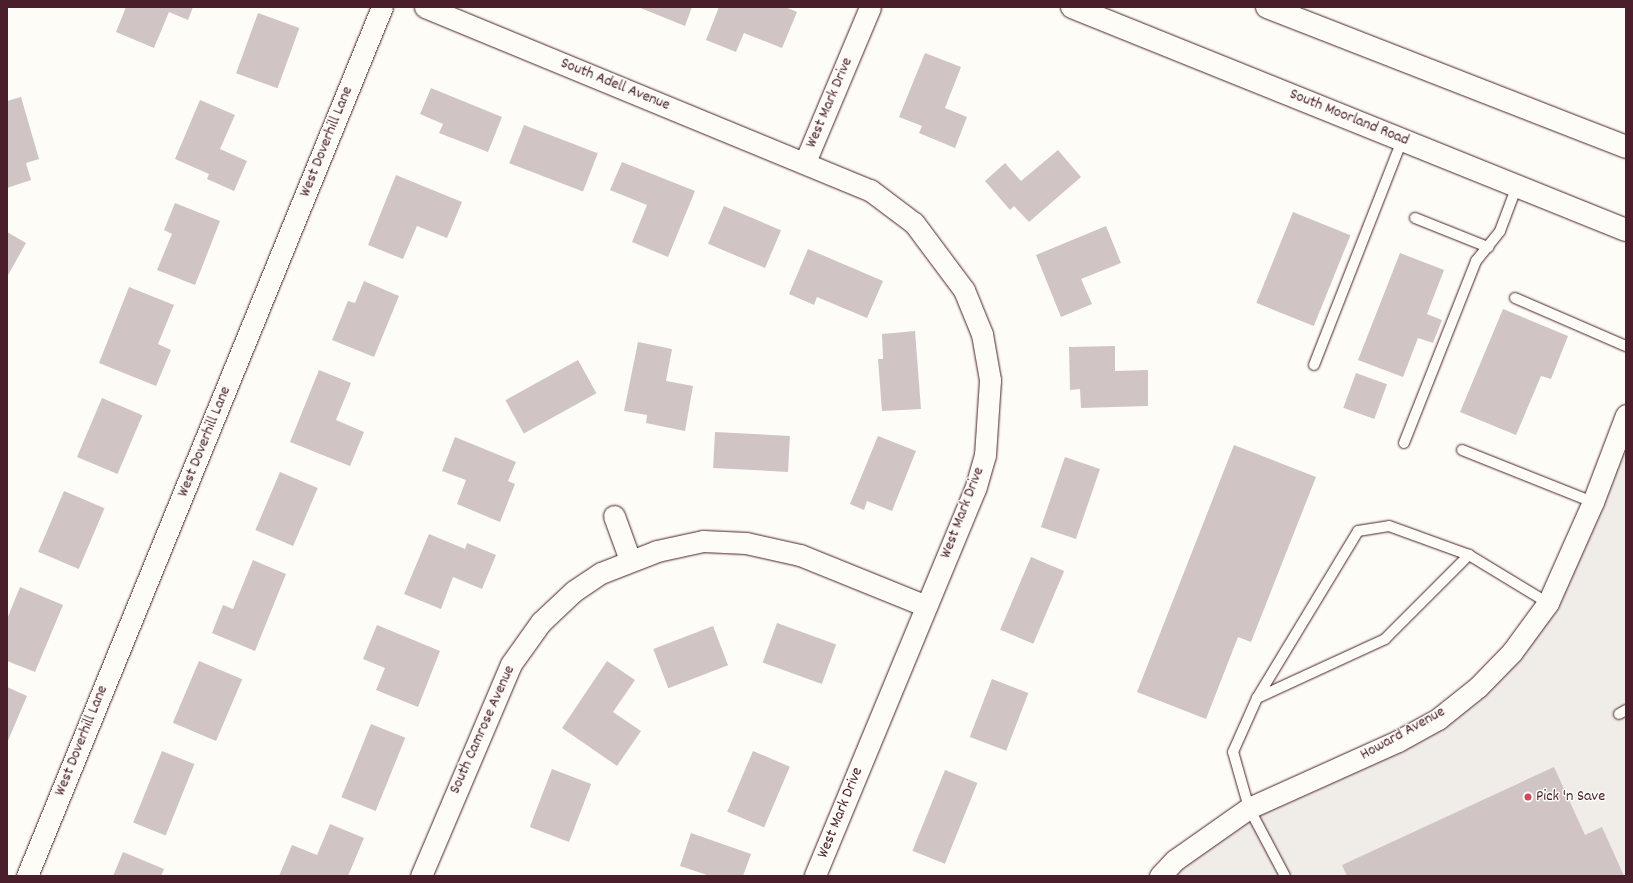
<!DOCTYPE html>
<style>
body{margin:0}
#map{position:relative;width:1633px;height:883px;overflow:hidden;background:#fdfcf7;font-family:Dekko,sans-serif}
div>[style]{position:absolute}
.built>*{inset:0;background:#f0ece8}
.building>*{inset:0;background:#d0c5c4;transform-origin:0 0}
.roads{filter:drop-shadow(0 0 1px #4a1f2b) drop-shadow(0 0 1px #4a1f2b)}
.lane>*{height:10px;margin:-5px;padding:0 5px;transform-origin:5px;border-radius:5px;background:#fdfcf7}
.street>*{height:21px;margin:-10.5px;padding:0 10.5px;transform-origin:10.5px;border-radius:10.5px;background:#fdfcf7}
.secondary>*{height:22px;margin:-11px;padding:0 11px;transform-origin:11px;border-radius:11px;background:#fdfcf7}
.dots>*{width:11px;height:11px;translate:-50% -50%;box-sizing:border-box;border:2px solid #fdfcf7;border-radius:50%}
span{translate:-50% -50%;white-space:nowrap;text-align:center;line-height:1.15;-webkit-text-stroke:3px #fdfcf7;paint-order:stroke}
.street-label{font-size:16px;color:#4a1f2b}
.poi-label{font-size:16px;color:#4a1f2b}
.left{translate:0 -50%;text-align:left}
.frame{position:absolute;inset:0;border:8px solid #4a1f2b;pointer-events:none}
</style>
<div id="map">
<div class="built">
<i style="clip-path:polygon(1626px 415px,1626px 876px,1160px 876px,1214px 831px,1398px 741px,1527px 633px)"></i>
</div>
<div class="building">
<i style="clip-path:polygon(126px 7px,193px 7px,188px 20px,169px 12px,154px 48px,116px 32px)"></i>
<i style="clip-path:polygon(638px 7px,692px 7px,685px 26px)"></i>
<i style="clip-path:polygon(719px 7px,785px 7px,797px 12px,782px 48px,744px 33px,736px 52px,706px 40px)"></i>
<i style="left:258px;top:13px;width:44px;height:64px;rotate:20deg"></i>
<i style="clip-path:polygon(925px 53px,961px 67px,945px 108px,967px 117px,955px 148px,919px 133px,922px 126px,899px 117px)"></i>
<i style="clip-path:polygon(431px 88px,502px 117px,488px 152px,439px 133px,443px 124px,420px 114px)"></i>
<i style="clip-path:polygon(21px 97px,39px 159px,26px 163px,31px 180px,7px 188px,7px 101px)"></i>
<i style="clip-path:polygon(200px 100px,235px 115px,220px 149px,247px 161px,234px 191px,207px 179px,209px 174px,175px 159px)"></i>
<i style="left:524px;top:125px;width:79px;height:41px;rotate:21deg"></i>
<i style="clip-path:polygon(1058px 150px,1081px 177px,1029px 222px,1014px 206px,1010px 210px,985px 181px,1005px 163px,1021px 181px)"></i>
<i style="clip-path:polygon(622px 162px,695px 191px,668px 257px,632px 242px,647px 205px,610px 190px)"></i>
<i style="clip-path:polygon(396px 175px,462px 202px,447px 238px,417px 226px,403px 259px,368px 245px)"></i>
<i style="clip-path:polygon(175px 203px,220px 221px,195px 285px,157px 270px,172px 234px,164px 230px)"></i>
<i style="left:724px;top:206px;width:62px;height:41px;rotate:23deg"></i>
<i style="left:1293px;top:212px;width:62px;height:98px;rotate:22deg"></i>
<i style="clip-path:polygon(1106px 226px,1121px 263px,1081px 279px,1092px 304px,1061px 317px,1036px 255px)"></i>
<i style="clip-path:polygon(7px 232px,26px 243px,7px 277px)"></i>
<i style="clip-path:polygon(808px 249px,883px 281px,867px 318px,817px 297px,814px 305px,789px 294px)"></i>
<i style="clip-path:polygon(1400px 253px,1444px 270px,1427px 314px,1442px 320px,1433px 343px,1418px 338px,1403px 377px,1358px 360px)"></i>
<i style="clip-path:polygon(364px 281px,399px 296px,374px 357px,332px 340px,348px 301px,355px 303px)"></i>
<i style="clip-path:polygon(129px 287px,174px 305px,158px 344px,171px 350px,156px 386px,99px 363px)"></i>
<i style="clip-path:polygon(1503px 309px,1568px 336px,1551px 379px,1541px 376px,1516px 435px,1460px 412px)"></i>
<i style="clip-path:polygon(915px 331px,921px 409px,882px 411px,878px 359px,883px 359px,882px 334px)"></i>
<i style="clip-path:polygon(638px 342px,672px 349px,666px 381px,693px 386px,685px 431px,646px 423px,647px 415px,624px 411px)"></i>
<i style="clip-path:polygon(1115px 346px,1115px 371px,1148px 370px,1148px 406px,1081px 408px,1080px 389px,1070px 390px,1069px 347px)"></i>
<i style="left:578px;top:360px;width:38px;height:83px;rotate:61deg"></i>
<i style="clip-path:polygon(319px 370px,351px 383px,336px 420px,364px 432px,350px 466px,290px 442px)"></i>
<i style="left:1356px;top:373px;width:33px;height:37px;rotate:20deg"></i>
<i style="left:102px;top:398px;width:44px;height:64px;rotate:23deg"></i>
<i style="left:715px;top:432px;width:75px;height:36px;rotate:3deg"></i>
<i style="clip-path:polygon(878px 436px,916px 451px,892px 511px,867px 501px,864px 510px,850px 504px)"></i>
<i style="clip-path:polygon(455px 437px,516px 462px,508px 481px,515px 484px,500px 522px,457px 504px,466px 480px,442px 471px)"></i>
<i style="clip-path:polygon(1234px 445px,1316px 477px,1251px 642px,1238px 637px,1206px 719px,1137px 692px)"></i>
<i style="left:1065px;top:457px;width:37px;height:74px;rotate:19deg"></i>
<i style="left:280px;top:472px;width:41px;height:63px;rotate:23deg"></i>
<i style="left:64px;top:491px;width:44px;height:66px;rotate:23deg"></i>
<i style="clip-path:polygon(429px 534px,465px 549px,467px 543px,496px 555px,482px 589px,453px 577px,441px 609px,404px 594px)"></i>
<i style="left:1031px;top:557px;width:36px;height:79px;rotate:23deg"></i>
<i style="clip-path:polygon(253px 560px,286px 574px,255px 651px,212px 633px,223px 605px,233px 609px)"></i>
<i style="clip-path:polygon(20px 587px,63px 605px,35px 672px,7px 661px,7px 619px)"></i>
<i style="left:777px;top:623px;width:63px;height:42px;rotate:20deg"></i>
<i style="clip-path:polygon(377px 625px,440px 651px,418px 707px,376px 690px,385px 668px,363px 659px)"></i>
<i style="left:713px;top:626px;width:42px;height:64px;rotate:69deg"></i>
<i style="left:199px;top:661px;width:47px;height:67px;rotate:23deg"></i>
<i style="clip-path:polygon(607px 661px,635px 680px,613px 712px,641px 731px,617px 766px,562px 728px)"></i>
<i style="left:992px;top:679px;width:39px;height:62px;rotate:21deg"></i>
<i style="clip-path:polygon(7px 687px,27px 696px,7px 743px)"></i>
<i style="left:371px;top:724px;width:37px;height:79px;rotate:22deg"></i>
<i style="left:162px;top:751px;width:35px;height:77px;rotate:22deg"></i>
<i style="left:753px;top:751px;width:40px;height:66px;rotate:23deg"></i>
<i style="clip-path:polygon(1554px 767px,1585px 835px,1602px 827px,1624px 876px,1347px 876px,1342px 865px)"></i>
<i style="left:552px;top:769px;width:42px;height:62px;rotate:21deg"></i>
<i style="left:945px;top:770px;width:35px;height:87px;rotate:22deg"></i>
<i style="clip-path:polygon(330px 824px,364px 838px,348px 876px,279px 876px,292px 845px,317px 855px)"></i>
<i style="clip-path:polygon(691px 833px,751px 854px,743px 876px,710px 876px,680px 866px)"></i>
<i style="clip-path:polygon(123px 852px,164px 869px,161px 876px,113px 876px)"></i>
</div>
<div class="roads">
<div class="lane">
<i style="left:1415px;top:218px;width:79px;rotate:21.7deg"></i>
<i style="left:1515px;top:298px;width:121px;rotate:23.4deg"></i>
<i style="left:1314px;top:365px;width:242px;rotate:-68.6deg"></i>
<i style="left:1404px;top:443px;width:196px;rotate:-68.4deg"></i>
<i style="left:1476px;top:261px;width:38px;rotate:-51deg"></i>
<i style="left:1500px;top:231px;width:48px;rotate:-69.3deg"></i>
<i style="left:1462px;top:450px;width:141px;rotate:21.7deg"></i>
<i style="left:1257px;top:698px;width:141px;rotate:-24.7deg"></i>
<i style="left:1385px;top:639px;width:119px;rotate:-45deg"></i>
<i style="left:1619px;top:714px;width:8px;rotate:-30deg"></i>
<i style="left:1285px;top:876px;width:77px;rotate:-117.9deg"></i>
<i style="left:1249px;top:808px;width:58px;rotate:-105.9deg"></i>
<i style="left:1233px;top:752px;width:59px;rotate:-66deg"></i>
<i style="left:1257px;top:698px;width:195px;rotate:-58.8deg"></i>
<i style="left:1358px;top:531px;width:31px;rotate:-9deg"></i>
<i style="left:1389px;top:526px;width:85px;rotate:19.9deg"></i>
<i style="left:1469px;top:555px;width:92px;rotate:31.3deg"></i>
</div>
<div class="street">
<i style="left:425px;top:7px;width:481px;rotate:22.4deg"></i>
<i style="left:870px;top:190px;width:55px;rotate:36.9deg"></i>
<i style="left:914px;top:223px;width:84px;rotate:53.3deg"></i>
<i style="left:964px;top:290px;width:48px;rotate:67.8deg"></i>
<i style="left:982px;top:334px;width:47px;rotate:80.1deg"></i>
<i style="left:990px;top:380px;width:75px;rotate:93.8deg"></i>
<i style="left:985px;top:455px;width:35px;rotate:106deg"></i>
<i style="left:975px;top:489px;width:419px;rotate:112.5deg"></i>
<i style="left:805px;top:162px;width:168px;rotate:-67.2deg"></i>
<i style="left:614px;top:516px;width:47px;rotate:70deg"></i>
<i style="left:27px;top:876px;width:939px;rotate:-67.78deg"></i>
<i style="left:421px;top:876px;width:230px;rotate:-67deg"></i>
<i style="left:511px;top:664px;width:52px;rotate:-54.5deg"></i>
<i style="left:541px;top:622px;width:45px;rotate:-43.2deg"></i>
<i style="left:574px;top:591px;width:32px;rotate:-34deg"></i>
<i style="left:601px;top:573px;width:60px;rotate:-21.4deg"></i>
<i style="left:657px;top:551px;width:47px;rotate:-12.3deg"></i>
<i style="left:703px;top:541px;width:43px;rotate:2.7deg"></i>
<i style="left:746px;top:543px;width:55px;rotate:12.5deg"></i>
<i style="left:800px;top:555px;width:136px;rotate:22deg"></i>
<i style="left:1160px;top:876px;width:22px;rotate:-47deg"></i>
<i style="left:1175px;top:860px;width:90px;rotate:-35.1deg"></i>
<i style="left:1249px;top:808px;width:163px;rotate:-24.2deg"></i>
<i style="left:1398px;top:741px;width:46px;rotate:-28.8deg"></i>
<i style="left:1438px;top:719px;width:51px;rotate:-38.7deg"></i>
<i style="left:1478px;top:687px;width:49px;rotate:-45.8deg"></i>
<i style="left:1512px;top:652px;width:61px;rotate:-53.7deg"></i>
<i style="left:1548px;top:603px;width:111px;rotate:-66deg"></i>
<i style="left:1593px;top:502px;width:93px;rotate:-69.2deg"></i>
</div>
<div class="secondary">
<i style="left:1072px;top:7px;width:597px;rotate:21.93deg"></i>
<i style="left:1267px;top:7px;width:385px;rotate:21.3deg"></i>
</div>
</div>
<div class="dots">
<i style="left:1528px;top:797px;background:#d1495b"></i>
</div>
<div class="street-label">
<span style="left:615px;top:85px;rotate:22deg">South Adell Avenue</span>
<span style="left:830px;top:103px;rotate:-67deg">West Mark Drive</span>
<span style="left:1349px;top:118px;rotate:22deg">South Moorland Road</span>
<span style="left:327px;top:142px;rotate:-68deg">West Doverhill Lane</span>
<span style="left:205px;top:442px;rotate:-68deg">West Doverhill Lane</span>
<span style="left:963px;top:513px;rotate:-69deg">West Mark Drive</span>
<span style="left:483px;top:730px;rotate:-66deg">South Camrose Avenue</span>
<span style="left:1403px;top:734px;rotate:-29deg">Howard Avenue</span>
<span style="left:82px;top:741px;rotate:-68deg">West Doverhill Lane</span>
<span style="left:841px;top:813px;rotate:-68deg">West Mark Drive</span>
</div>
<div class="poi-label">
<span class="left" style="left:1536px;top:797px">Pick 'n Save</span>
</div>
<div class="frame"></div>
</div>
